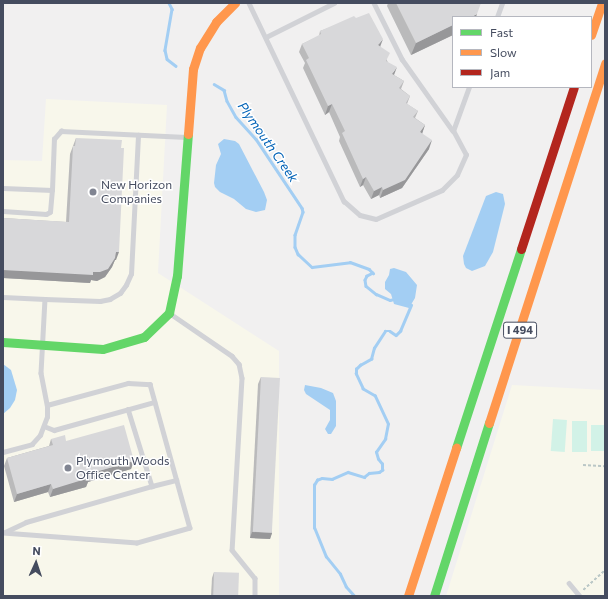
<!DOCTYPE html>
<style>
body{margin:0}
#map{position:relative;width:608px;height:599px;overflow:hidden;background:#f1f0f0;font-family:Commissioner,sans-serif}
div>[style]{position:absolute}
.commercial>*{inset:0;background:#f8f7eb}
.green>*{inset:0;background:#d2f2e7;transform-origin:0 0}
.water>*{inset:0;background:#a3cef3}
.stream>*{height:2.5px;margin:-1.25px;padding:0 1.25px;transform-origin:1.25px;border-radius:1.25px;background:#a3cef3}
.path>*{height:1.5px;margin-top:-0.75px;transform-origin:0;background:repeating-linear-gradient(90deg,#bac7c6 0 3px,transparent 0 5px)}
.lane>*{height:4.5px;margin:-2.25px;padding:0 2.25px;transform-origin:2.25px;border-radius:2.25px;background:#d1d2d6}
.fast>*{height:9px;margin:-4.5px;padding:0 4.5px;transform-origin:4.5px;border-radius:4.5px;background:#63d668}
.slow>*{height:9px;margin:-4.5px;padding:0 4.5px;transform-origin:4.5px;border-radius:4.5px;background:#ff974d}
.jam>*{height:9px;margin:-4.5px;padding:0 4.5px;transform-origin:4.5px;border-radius:4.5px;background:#b3261e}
.wall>*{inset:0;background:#bababb}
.shaded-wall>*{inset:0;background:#979799}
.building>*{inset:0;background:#d8d8da;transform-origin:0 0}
.dots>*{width:11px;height:11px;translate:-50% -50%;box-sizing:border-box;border:2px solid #fff;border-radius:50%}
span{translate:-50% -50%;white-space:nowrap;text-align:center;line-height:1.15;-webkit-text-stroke:3px #fff;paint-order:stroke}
.shield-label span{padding:1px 3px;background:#fff;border:1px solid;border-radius:3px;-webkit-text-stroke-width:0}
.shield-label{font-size:11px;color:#454c5f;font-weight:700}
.poi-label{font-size:12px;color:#454c5f}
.left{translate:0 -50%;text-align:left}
.water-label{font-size:13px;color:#0062b7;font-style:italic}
.frame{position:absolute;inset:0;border:4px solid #454c5f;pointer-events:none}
.legend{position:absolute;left:452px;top:16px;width:140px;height:72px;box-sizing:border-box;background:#fff;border:1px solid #b5b7bf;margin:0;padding:5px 7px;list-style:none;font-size:12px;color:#454c5f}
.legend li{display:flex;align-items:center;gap:8px;height:20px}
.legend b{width:20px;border:1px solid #b5b7bf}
.north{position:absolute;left:16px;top:543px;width:40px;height:40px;-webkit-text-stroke:3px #fff;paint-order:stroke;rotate:3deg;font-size:11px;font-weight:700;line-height:16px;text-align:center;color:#454c5f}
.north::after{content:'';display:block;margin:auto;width:14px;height:18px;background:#454c5f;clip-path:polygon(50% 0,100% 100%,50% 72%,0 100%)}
</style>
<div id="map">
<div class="commercial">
<i style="clip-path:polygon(46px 99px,167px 105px,158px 273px,279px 351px,279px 596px,3px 596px,3px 160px,42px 161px)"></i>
<i style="clip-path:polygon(512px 385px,605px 390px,605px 596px,446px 596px)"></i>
</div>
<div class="green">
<i style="left:553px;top:419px;width:14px;height:32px;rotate:4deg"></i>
<i style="left:572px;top:421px;width:15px;height:31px"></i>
<i style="left:591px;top:425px;width:13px;height:26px"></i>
</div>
<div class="water">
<i style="clip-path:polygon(224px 139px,235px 141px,239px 144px,264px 192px,267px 200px,265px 210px,256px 212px,246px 209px,234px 199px,220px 192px,215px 187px,214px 183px,216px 165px,221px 154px,218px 144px)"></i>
<i style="clip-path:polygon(496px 192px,503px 194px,505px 204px,493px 252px,485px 266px,472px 271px,466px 268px,464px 264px,463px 256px,486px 196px)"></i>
<i style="clip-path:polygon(394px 268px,406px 272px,417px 285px,415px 298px,409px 308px,394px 304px,391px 294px,385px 289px,385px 282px,389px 275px,390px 269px)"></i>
<i style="clip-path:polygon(3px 364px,11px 370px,17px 390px,15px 400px,10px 408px,3px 414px)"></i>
<i style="clip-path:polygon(305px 385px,321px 388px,333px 393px,336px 401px,336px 426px,331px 434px,328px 434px,325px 429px,330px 420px,330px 410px,306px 394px,304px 390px)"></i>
</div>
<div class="stream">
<i style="left:169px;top:3px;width:7px;rotate:63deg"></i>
<i style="left:172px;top:9px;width:42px;rotate:99.7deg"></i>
<i style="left:165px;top:50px;width:9px;rotate:77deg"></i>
<i style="left:167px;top:59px;width:11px;rotate:38deg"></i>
<i style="left:214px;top:84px;width:12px;rotate:31deg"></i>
<i style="left:224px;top:90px;width:11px;rotate:75deg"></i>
<i style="left:227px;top:101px;width:18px;rotate:61deg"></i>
<i style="left:236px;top:117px;width:30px;rotate:48deg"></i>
<i style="left:256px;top:139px;width:83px;rotate:56.3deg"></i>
<i style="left:302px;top:208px;width:4px;rotate:76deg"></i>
<i style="left:303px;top:212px;width:24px;rotate:109deg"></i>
<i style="left:295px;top:235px;width:12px;rotate:90deg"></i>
<i style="left:295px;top:247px;width:8px;rotate:67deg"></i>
<i style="left:298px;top:254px;width:19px;rotate:43deg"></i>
<i style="left:312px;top:267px;width:38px;rotate:-7deg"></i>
<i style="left:350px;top:262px;width:20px;rotate:20deg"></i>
<i style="left:369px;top:269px;width:6px;rotate:45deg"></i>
<i style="left:373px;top:273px;width:7px;rotate:153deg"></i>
<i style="left:367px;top:276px;width:4px;rotate:117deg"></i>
<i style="left:365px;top:280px;width:6px;rotate:81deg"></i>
<i style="left:366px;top:286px;width:13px;rotate:39deg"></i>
<i style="left:376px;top:294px;width:15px;rotate:23deg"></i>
<i style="left:390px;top:300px;width:4px;rotate:-14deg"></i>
<i style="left:354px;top:596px;width:12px;rotate:-132deg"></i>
<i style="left:346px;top:587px;width:14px;rotate:-115deg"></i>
<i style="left:340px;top:574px;width:22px;rotate:-129deg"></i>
<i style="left:326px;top:557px;width:31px;rotate:-112deg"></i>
<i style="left:314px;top:528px;width:43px;rotate:-90deg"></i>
<i style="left:314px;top:485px;width:6px;rotate:-59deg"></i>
<i style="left:317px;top:480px;width:5px;rotate:-22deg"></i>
<i style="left:322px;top:478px;width:10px;rotate:6deg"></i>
<i style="left:332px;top:479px;width:17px;rotate:-24deg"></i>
<i style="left:348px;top:472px;width:17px;rotate:17deg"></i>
<i style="left:364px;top:477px;width:6px;rotate:-39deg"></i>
<i style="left:369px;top:473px;width:10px;rotate:-6deg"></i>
<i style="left:379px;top:472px;width:4px;rotate:-34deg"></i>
<i style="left:382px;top:470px;width:6px;rotate:-90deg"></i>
<i style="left:382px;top:464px;width:6px;rotate:-129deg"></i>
<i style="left:378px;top:459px;width:7px;rotate:-106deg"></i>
<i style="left:376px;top:452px;width:16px;rotate:-55deg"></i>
<i style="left:385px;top:439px;width:15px;rotate:-79deg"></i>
<i style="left:388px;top:424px;width:31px;rotate:-115deg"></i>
<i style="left:375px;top:396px;width:14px;rotate:-150deg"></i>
<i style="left:363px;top:389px;width:17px;rotate:-115deg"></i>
<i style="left:356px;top:374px;width:5px;rotate:-90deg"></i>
<i style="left:356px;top:369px;width:6px;rotate:-45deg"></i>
<i style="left:360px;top:365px;width:13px;rotate:-29deg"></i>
<i style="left:371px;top:359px;width:11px;rotate:-75deg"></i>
<i style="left:374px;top:348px;width:20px;rotate:-57deg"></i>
<i style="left:385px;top:331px;width:5px"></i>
<i style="left:390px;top:331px;width:7px;rotate:34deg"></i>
<i style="left:396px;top:335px;width:6px;rotate:-45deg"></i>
<i style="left:400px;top:331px;width:28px;rotate:-67deg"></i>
</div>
<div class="path">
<i style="left:583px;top:465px;width:22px;rotate:3deg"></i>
<i style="left:583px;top:590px;width:30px;rotate:-42deg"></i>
</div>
<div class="lane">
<i style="left:249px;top:3px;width:220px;rotate:64.4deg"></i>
<i style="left:344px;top:201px;width:21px;rotate:41deg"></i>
<i style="left:360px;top:215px;width:16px;rotate:14deg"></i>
<i style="left:376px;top:219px;width:72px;rotate:-23.7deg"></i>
<i style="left:442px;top:190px;width:21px;rotate:-45deg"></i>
<i style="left:457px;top:175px;width:22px;rotate:-66deg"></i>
<i style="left:466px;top:155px;width:27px;rotate:-118deg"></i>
<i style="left:453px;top:131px;width:47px;rotate:-70deg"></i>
<i style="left:374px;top:3px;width:63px;rotate:63.4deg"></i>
<i style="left:402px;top:59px;width:88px;rotate:54.7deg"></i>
<i style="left:497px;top:17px;width:15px;rotate:-70deg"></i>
<i style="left:266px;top:37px;width:76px;rotate:-26.6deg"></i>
<i style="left:3px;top:188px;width:49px;rotate:2.3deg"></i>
<i style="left:52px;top:190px;width:51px;rotate:-87.8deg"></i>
<i style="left:54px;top:139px;width:11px;rotate:-49deg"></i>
<i style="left:61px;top:131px;width:125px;rotate:2.7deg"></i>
<i style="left:3px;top:211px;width:43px;rotate:4deg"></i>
<i style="left:46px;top:214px;width:4px;rotate:-27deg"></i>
<i style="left:50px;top:212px;width:22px;rotate:-85deg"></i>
<i style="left:3px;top:297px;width:42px;rotate:2.7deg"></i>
<i style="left:45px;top:299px;width:74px;rotate:93.1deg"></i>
<i style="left:41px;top:373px;width:33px;rotate:79deg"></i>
<i style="left:47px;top:405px;width:84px;rotate:-15.2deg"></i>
<i style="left:128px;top:383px;width:22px;rotate:3deg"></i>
<i style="left:150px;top:384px;width:149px;rotate:74.5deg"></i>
<i style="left:190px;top:528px;width:55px;rotate:164.2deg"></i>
<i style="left:137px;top:543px;width:134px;rotate:-175.7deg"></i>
<i style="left:45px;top:299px;width:55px;rotate:2.1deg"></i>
<i style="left:100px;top:301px;width:10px;rotate:-11deg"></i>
<i style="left:110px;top:299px;width:12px;rotate:-31deg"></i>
<i style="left:120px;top:293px;width:10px;rotate:-53deg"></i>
<i style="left:126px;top:285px;width:12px;rotate:-66deg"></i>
<i style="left:131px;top:274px;width:139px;rotate:-87.1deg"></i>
<i style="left:171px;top:314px;width:74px;rotate:34.5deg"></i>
<i style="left:232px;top:356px;width:11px;rotate:49deg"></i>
<i style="left:239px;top:364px;width:14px;rotate:78deg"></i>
<i style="left:242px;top:378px;width:172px;rotate:93.3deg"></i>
<i style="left:232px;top:550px;width:36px;rotate:51deg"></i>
<i style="left:255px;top:578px;width:18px;rotate:90deg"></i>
<i style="left:128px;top:409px;width:81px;rotate:72.7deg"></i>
<i style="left:152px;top:486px;width:25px;rotate:-14deg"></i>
<i style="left:44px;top:426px;width:11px;rotate:22deg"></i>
<i style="left:54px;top:430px;width:104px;rotate:-15.6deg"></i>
<i style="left:3px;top:452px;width:30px;rotate:-15deg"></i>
<i style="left:32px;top:444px;width:12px;rotate:-48deg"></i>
<i style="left:40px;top:435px;width:19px;rotate:-69deg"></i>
<i style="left:47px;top:417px;width:12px;rotate:-90deg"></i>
<i style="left:5px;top:532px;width:23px;rotate:-25deg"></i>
<i style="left:26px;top:522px;width:131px;rotate:-15.9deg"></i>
<i style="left:569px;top:583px;width:17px;rotate:50deg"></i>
</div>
<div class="fast">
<i style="left:3px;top:342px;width:100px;rotate:4deg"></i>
<i style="left:103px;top:349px;width:43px;rotate:-16.3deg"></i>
<i style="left:144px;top:337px;width:35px;rotate:-44deg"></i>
<i style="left:169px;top:313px;width:38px;rotate:-78deg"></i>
<i style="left:177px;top:276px;width:142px;rotate:-85.6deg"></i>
<i style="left:456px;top:448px;width:209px;rotate:-71.9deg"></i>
<i style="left:434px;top:596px;width:182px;rotate:-72.4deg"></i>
</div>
<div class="slow">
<i style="left:591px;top:35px;width:34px;rotate:-71deg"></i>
<i style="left:188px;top:134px;width:65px;rotate:-85.6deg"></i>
<i style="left:193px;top:69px;width:22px;rotate:-72deg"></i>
<i style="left:200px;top:48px;width:31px;rotate:-58deg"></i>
<i style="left:216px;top:22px;width:27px;rotate:-45deg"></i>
<i style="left:489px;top:423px;width:378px;rotate:-72.1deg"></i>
<i style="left:408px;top:596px;width:156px;rotate:-72deg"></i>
</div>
<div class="jam">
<i style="left:521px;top:249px;width:170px;rotate:-71.9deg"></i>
</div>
<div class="wall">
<i style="clip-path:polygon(388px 3px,481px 3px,453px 17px,453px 35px,411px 55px,387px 6px)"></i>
<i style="clip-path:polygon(356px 18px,380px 46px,394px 75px,404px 81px,401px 89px,410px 96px,407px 104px,418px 111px,415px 118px,425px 125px,422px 133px,429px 149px,402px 188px,380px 198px,379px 195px,371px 199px,363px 185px,360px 187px,339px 141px,340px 137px,329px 112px,325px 115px,303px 68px,305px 63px,299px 52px,302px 44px,319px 36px,320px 31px)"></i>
<i style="clip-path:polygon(76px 138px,116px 260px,115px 260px,112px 267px,105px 277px,97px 281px,91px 280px,90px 283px,3px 278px,3px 218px,66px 222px,70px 154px)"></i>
<i style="clip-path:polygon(261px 377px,272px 533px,270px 539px,250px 538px,258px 384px)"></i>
<i style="clip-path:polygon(51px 439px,66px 441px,134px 461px,131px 469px,88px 482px,86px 487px,50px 497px,48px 492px,14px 502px,4px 466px,7px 458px,49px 446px)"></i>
<i style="clip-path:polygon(214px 572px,238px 596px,211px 596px,212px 578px)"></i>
</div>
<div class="shaded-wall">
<i style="clip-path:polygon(477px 14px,476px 17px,471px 17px)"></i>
<i style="clip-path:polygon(453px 25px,453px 35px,411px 55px,416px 43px)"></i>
<i style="clip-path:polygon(383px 39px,380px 47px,378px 45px)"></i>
<i style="clip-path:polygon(397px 67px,394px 75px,392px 74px)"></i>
<i style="clip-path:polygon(332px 104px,329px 112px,325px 115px,328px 106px)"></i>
<i style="clip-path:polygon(425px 125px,422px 134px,420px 132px)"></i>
<i style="clip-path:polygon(432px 140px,429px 149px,402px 188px,380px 198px,383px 190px)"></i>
<i style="clip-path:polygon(366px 177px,363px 185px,360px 187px,363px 179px)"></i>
<i style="clip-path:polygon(382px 187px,379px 195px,371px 199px,374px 191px)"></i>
<i style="clip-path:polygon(116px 252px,119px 252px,116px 260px,115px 260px,112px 267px,105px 277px,97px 281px,91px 280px,90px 283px,3px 278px,3px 270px,93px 272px)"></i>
<i style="clip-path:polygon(134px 461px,131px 469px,88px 482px,86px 487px,50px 497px,53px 489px,88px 474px)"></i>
<i style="clip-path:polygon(51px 484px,48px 492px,14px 502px,17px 494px)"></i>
<i style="clip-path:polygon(252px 532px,272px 533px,270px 539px,250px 538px)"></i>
</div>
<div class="building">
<i style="clip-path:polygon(396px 3px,481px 3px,477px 14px,471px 17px,453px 17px,453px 25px,416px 43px)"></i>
<i style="clip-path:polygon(369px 13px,383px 39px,378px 45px,390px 53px,386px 61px,397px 67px,392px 74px,404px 81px,399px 88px,410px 96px,406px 103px,418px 111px,413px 117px,425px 125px,420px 132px,432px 140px,405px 180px,383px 190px,382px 187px,374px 191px,366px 177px,363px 179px,342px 133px,345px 131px,332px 104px,328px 106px,306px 60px,309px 58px,302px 44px,321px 34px,320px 31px,354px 16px,356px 18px)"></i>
<i style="clip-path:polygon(76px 138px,122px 140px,121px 148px,124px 148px,119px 252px,116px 252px,115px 258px,108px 269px,100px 272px,93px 272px,93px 275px,3px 270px,3px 218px,69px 222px,73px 146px,75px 146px)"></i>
<i style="left:261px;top:377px;width:19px;height:155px;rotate:3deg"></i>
<i style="clip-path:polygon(124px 425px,134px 461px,88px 474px,89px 478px,53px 489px,51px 484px,17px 494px,7px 458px,53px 445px,51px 439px,65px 435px,66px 441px)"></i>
<i style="left:214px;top:572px;width:25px;height:24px;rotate:2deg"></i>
</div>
<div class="dots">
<i style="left:93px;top:192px;background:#818592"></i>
<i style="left:68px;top:468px;background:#818592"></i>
</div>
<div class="shield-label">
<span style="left:520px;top:330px">I 494</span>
</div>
<div class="poi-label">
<span class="left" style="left:101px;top:192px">New Horizon<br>Companies</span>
<span class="left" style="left:76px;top:468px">Plymouth Woods<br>Office Center</span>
</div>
<div class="water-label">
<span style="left:268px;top:142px;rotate:55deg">Plymouth Creek</span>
</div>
<div class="frame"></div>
<ul class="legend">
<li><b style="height:5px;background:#63d668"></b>Fast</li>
<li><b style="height:5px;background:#ff974d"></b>Slow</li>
<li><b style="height:5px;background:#b3261e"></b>Jam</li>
</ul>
<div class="north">N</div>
</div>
